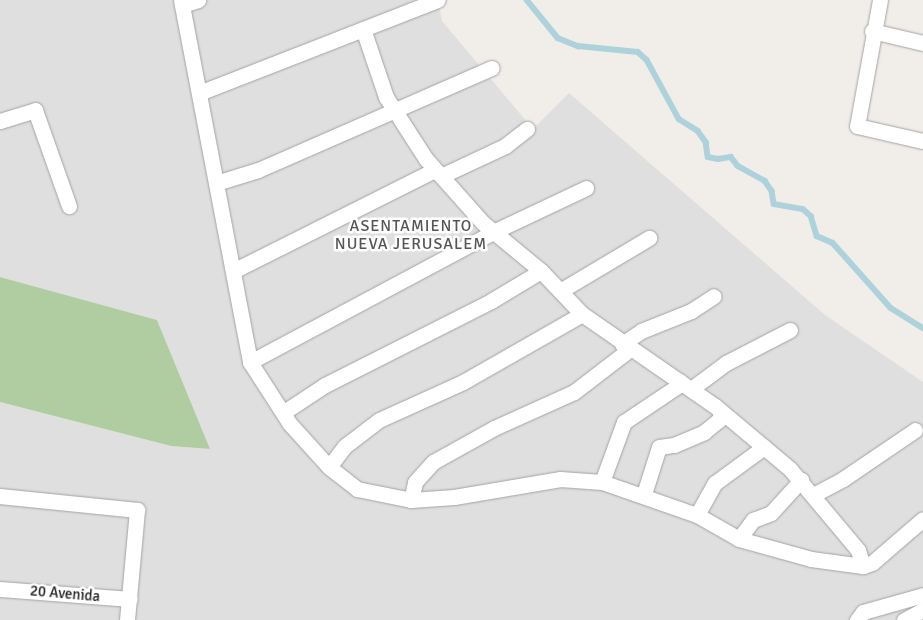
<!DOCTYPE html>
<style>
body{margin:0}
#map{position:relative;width:923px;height:620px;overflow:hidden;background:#f1eeea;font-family:Signika,sans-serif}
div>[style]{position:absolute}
.residential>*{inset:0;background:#e0dfdf}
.forest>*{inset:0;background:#b0cda2}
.stream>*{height:5.5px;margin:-2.75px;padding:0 2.75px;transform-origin:2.75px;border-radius:2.75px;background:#aed2db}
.roads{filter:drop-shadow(0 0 1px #a3a3a3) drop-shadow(0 0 1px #a3a3a3)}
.street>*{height:15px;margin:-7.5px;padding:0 7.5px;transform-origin:7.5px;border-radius:7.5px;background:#fff}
span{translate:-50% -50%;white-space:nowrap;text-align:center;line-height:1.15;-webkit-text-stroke:5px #fff;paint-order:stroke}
.street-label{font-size:15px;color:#222}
.neighbourhood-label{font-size:16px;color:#555;letter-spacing:1px}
</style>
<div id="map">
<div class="residential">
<i style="clip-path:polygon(0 0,438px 0,442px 21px,533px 129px,569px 93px,825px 315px,923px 382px,923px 620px,0 620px,0 402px,171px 446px,210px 449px,157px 320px,0 277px)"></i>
</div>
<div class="forest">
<i style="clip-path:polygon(0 277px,157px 320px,210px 449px,171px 446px,0 402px)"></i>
</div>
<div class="stream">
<i style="left:527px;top:0;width:49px;rotate:50.8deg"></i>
<i style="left:558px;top:38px;width:22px;rotate:22deg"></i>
<i style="left:578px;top:46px;width:60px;rotate:5.7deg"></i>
<i style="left:638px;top:52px;width:12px;rotate:42deg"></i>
<i style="left:647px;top:60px;width:67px;rotate:61.5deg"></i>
<i style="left:679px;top:119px;width:22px;rotate:32deg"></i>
<i style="left:698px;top:131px;width:14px;rotate:54deg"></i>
<i style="left:706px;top:142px;width:15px;rotate:82deg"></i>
<i style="left:708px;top:157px;width:10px;rotate:11deg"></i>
<i style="left:718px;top:159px;width:13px;rotate:-9deg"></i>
<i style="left:731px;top:157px;width:11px;rotate:52deg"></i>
<i style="left:738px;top:166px;width:31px;rotate:29deg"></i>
<i style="left:765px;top:181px;width:12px;rotate:55deg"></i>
<i style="left:772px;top:191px;width:13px;rotate:81deg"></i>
<i style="left:774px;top:204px;width:29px;rotate:10deg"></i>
<i style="left:803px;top:209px;width:11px;rotate:41deg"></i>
<i style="left:811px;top:216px;width:21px;rotate:73deg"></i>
<i style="left:817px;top:236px;width:17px;rotate:24deg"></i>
<i style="left:833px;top:243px;width:87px;rotate:48.3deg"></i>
<i style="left:891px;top:308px;width:38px;rotate:32deg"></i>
</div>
<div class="roads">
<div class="street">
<i style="left:181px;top:0;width:369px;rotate:79.2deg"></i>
<i style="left:250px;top:362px;width:74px;rotate:57.2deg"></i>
<i style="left:290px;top:424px;width:58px;rotate:47.8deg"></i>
<i style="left:329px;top:467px;width:36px;rotate:38deg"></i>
<i style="left:357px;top:489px;width:55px;rotate:11.5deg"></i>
<i style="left:411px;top:500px;width:43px;rotate:-4deg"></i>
<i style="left:454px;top:497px;width:108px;rotate:-9.6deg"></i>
<i style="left:560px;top:479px;width:42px;rotate:4.1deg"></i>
<i style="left:602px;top:482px;width:101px;rotate:19.2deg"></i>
<i style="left:697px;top:515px;width:48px;rotate:29.7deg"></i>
<i style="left:739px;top:539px;width:75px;rotate:15.5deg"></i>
<i style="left:811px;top:559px;width:52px;rotate:7.7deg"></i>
<i style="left:863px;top:566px;width:9px;rotate:-18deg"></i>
<i style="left:872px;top:563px;width:67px;rotate:-40.8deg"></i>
<i style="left:880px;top:0;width:128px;rotate:100.3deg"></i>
<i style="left:857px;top:126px;width:68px;rotate:12.8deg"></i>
<i style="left:182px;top:5px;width:17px;rotate:-17deg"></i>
<i style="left:363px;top:29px;width:72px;rotate:71.3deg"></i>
<i style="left:386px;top:97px;width:74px;rotate:57.2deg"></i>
<i style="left:426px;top:159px;width:86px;rotate:48.3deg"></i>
<i style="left:483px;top:223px;width:75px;rotate:39.6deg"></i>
<i style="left:541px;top:271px;width:59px;rotate:46.4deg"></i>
<i style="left:582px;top:314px;width:162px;rotate:34.7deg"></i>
<i style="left:715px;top:406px;width:98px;rotate:40deg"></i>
<i style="left:790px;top:469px;width:106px;rotate:50deg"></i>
<i style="left:858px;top:550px;width:17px;rotate:73deg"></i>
<i style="left:872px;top:31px;width:52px;rotate:13.2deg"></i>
<i style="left:199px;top:93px;width:256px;rotate:-21.3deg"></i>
<i style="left:0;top:121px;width:37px;rotate:-17deg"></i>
<i style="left:35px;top:110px;width:102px;rotate:70.5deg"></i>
<i style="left:441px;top:176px;width:71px;rotate:-25.1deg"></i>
<i style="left:505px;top:146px;width:28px;rotate:-38deg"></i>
<i style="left:216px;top:183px;width:44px;rotate:-17.2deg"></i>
<i style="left:258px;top:170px;width:255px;rotate:-23.6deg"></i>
<i style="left:233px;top:271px;width:226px;rotate:-26.6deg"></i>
<i style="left:560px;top:291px;width:104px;rotate:-30.8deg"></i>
<i style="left:622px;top:344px;width:23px;rotate:-34deg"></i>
<i style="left:641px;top:331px;width:54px;rotate:-21.8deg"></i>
<i style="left:691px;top:311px;width:27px;rotate:-33deg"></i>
<i style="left:250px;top:362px;width:276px;rotate:-28.1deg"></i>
<i style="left:493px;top:232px;width:103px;rotate:-25.3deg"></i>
<i style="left:691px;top:389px;width:44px;rotate:-36.6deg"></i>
<i style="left:726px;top:363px;width:72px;rotate:-27.3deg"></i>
<i style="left:284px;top:412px;width:49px;rotate:-33.4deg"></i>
<i style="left:325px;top:385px;width:186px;rotate:-26.8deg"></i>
<i style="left:491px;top:301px;width:58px;rotate:-31deg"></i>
<i style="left:329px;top:467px;width:26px;rotate:-53deg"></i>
<i style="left:345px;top:446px;width:43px;rotate:-37.4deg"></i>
<i style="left:379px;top:420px;width:92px;rotate:-24.3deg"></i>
<i style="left:463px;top:382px;width:137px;rotate:-29.7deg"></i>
<i style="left:602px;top:482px;width:64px;rotate:-69.9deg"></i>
<i style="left:624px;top:422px;width:63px;rotate:-33.9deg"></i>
<i style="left:676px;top:387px;width:7px;rotate:-63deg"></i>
<i style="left:644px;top:494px;width:49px;rotate:-72.3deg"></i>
<i style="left:659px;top:447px;width:15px;rotate:-8deg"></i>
<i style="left:674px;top:445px;width:33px;rotate:-23deg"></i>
<i style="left:704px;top:432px;width:19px;rotate:-39deg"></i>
<i style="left:719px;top:420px;width:8px;rotate:-76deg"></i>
<i style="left:813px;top:495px;width:34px;rotate:-28deg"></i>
<i style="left:843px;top:479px;width:87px;rotate:-34.2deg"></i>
<i style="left:0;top:496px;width:138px;rotate:5.8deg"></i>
<i style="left:137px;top:510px;width:110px;rotate:95.2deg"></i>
<i style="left:411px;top:500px;width:18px;rotate:-77deg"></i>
<i style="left:415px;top:482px;width:27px;rotate:-48deg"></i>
<i style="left:433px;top:462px;width:70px;rotate:-29.1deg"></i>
<i style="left:494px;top:428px;width:88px;rotate:-24.2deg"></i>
<i style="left:574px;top:392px;width:71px;rotate:-37.5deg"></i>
<i style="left:697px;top:515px;width:37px;rotate:-61deg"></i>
<i style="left:715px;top:483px;width:61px;rotate:-36.3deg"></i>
<i style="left:739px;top:539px;width:24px;rotate:-54deg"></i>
<i style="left:753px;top:520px;width:19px;rotate:-21deg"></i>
<i style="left:771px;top:513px;width:45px;rotate:-47.7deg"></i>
<i style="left:0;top:589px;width:130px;rotate:4.4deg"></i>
<i style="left:857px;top:620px;width:10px;rotate:-53deg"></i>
<i style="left:863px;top:612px;width:62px;rotate:-15.8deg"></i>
<i style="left:904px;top:620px;width:21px;rotate:-28deg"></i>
</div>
</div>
<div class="street-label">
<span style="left:65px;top:594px;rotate:5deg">20 Avenida</span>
</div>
<div class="neighbourhood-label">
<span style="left:411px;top:235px">ASENTAMIENTO<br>NUEVA JERUSALEM</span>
</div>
</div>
